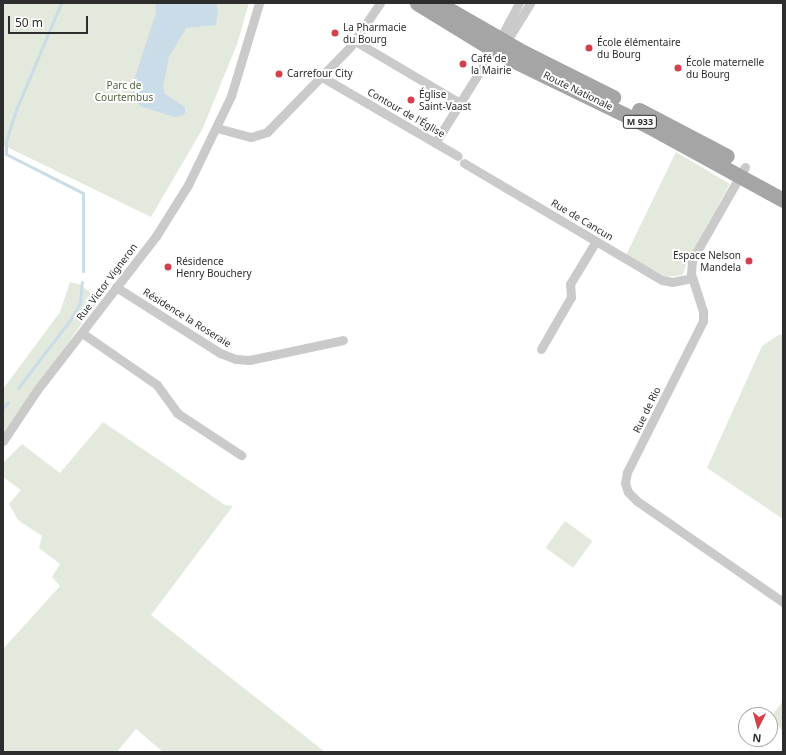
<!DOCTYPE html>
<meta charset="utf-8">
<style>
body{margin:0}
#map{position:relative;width:786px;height:755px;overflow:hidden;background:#fff;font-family:"Noto Sans",sans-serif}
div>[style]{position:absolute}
.green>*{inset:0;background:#e3e9dc;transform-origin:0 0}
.water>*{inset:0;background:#cadce7}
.stream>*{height:3px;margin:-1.5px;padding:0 1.5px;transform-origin:1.5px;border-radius:1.5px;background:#cadce7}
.street>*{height:9px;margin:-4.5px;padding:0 4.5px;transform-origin:4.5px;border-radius:4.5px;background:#cacaca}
.primary>*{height:15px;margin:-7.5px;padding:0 7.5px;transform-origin:7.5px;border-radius:7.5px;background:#a5a5a5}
.dots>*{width:11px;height:11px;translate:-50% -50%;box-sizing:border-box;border:2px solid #fff;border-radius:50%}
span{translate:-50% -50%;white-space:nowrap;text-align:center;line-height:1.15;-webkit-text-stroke:4px #fff;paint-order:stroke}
.shield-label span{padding:1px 3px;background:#fff;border:1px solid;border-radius:3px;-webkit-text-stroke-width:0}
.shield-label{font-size:9px;color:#2d2d2d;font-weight:700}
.poi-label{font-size:10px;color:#2d2d2d}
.left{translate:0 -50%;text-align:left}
.right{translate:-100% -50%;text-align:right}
.park-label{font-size:10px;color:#51643f}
.street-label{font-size:10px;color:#2d2d2d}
.frame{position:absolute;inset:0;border:4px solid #2d2d2d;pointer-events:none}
.north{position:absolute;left:738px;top:707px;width:40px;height:40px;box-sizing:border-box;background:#fff;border:1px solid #ababab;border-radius:50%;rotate:186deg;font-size:11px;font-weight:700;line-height:16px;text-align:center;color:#2d2d2d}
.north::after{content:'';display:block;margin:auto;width:14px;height:18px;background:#d3404c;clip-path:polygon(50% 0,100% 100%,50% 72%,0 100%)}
.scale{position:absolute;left:8px;top:16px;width:80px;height:18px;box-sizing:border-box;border:2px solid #2d2d2d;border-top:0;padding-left:5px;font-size:12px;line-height:14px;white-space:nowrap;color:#2d2d2d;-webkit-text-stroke:3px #fff;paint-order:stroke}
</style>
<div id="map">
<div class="green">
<i style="clip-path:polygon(3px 3px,249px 3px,237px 44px,203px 128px,151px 217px,3px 145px)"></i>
<i style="clip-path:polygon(676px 152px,730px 184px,687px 262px,683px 275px,666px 277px,626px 255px)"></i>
<i style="clip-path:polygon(70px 282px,79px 284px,99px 299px,3px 436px,3px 389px,60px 312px)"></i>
<i style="clip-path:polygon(780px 334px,783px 336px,783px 519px,707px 468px,762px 346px)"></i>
<i style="clip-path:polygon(103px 422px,225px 505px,233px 506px,151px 615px,325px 752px,163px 752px,136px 729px,117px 752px,3px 752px,3px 649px,60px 586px,52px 577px,60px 564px,39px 548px,42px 536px,18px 520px,9px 504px,21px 490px,3px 477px,3px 463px,22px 444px,60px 473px)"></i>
<i style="left:565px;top:521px;width:34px;height:33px;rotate:36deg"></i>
<i style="clip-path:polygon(783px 701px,783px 731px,770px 718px)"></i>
</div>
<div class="water">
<i style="clip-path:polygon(155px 3px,216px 3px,218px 10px,216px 25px,186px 28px,169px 57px,163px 87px,165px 94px,185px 107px,185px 114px,182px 116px,174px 117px,140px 106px,133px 97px,132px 86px,156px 13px)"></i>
</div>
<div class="stream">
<i style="left:61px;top:3px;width:116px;rotate:112.8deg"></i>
<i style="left:16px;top:110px;width:32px;rotate:108deg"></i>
<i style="left:6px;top:140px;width:14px;rotate:90deg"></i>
<i style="left:6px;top:154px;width:86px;rotate:26.9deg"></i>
<i style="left:83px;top:193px;width:78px;rotate:90deg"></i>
<i style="left:18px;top:388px;width:86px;rotate:-52.6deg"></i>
<i style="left:70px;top:320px;width:20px;rotate:-60deg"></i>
<i style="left:80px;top:303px;width:21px;rotate:-85deg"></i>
<i style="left:3px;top:408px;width:8px;rotate:-50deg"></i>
</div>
<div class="street">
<i style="left:500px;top:39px;width:12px;rotate:-24deg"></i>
<i style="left:511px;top:34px;width:36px;rotate:-58deg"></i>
<i style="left:355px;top:41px;width:122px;rotate:30.6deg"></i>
<i style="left:322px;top:77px;width:157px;rotate:30.2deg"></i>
<i style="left:217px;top:128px;width:35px;rotate:15deg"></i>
<i style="left:251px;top:137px;width:17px;rotate:-17deg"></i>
<i style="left:267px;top:132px;width:119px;rotate:-45.7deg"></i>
<i style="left:350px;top:47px;width:53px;rotate:-55.7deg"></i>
<i style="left:435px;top:143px;width:123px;rotate:-58deg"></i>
<i style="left:500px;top:39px;width:41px;rotate:-62.2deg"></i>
<i style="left:464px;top:163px;width:230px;rotate:30.6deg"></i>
<i style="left:662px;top:280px;width:10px;rotate:11deg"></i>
<i style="left:672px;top:282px;width:20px;rotate:-11deg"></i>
<i style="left:745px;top:167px;width:107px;rotate:119.7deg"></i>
<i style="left:692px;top:260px;width:14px;rotate:94deg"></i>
<i style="left:691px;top:274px;width:40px;rotate:72deg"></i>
<i style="left:703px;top:312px;width:9px;rotate:90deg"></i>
<i style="left:703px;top:321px;width:169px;rotate:116.7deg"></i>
<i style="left:627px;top:472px;width:11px;rotate:100deg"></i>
<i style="left:625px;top:483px;width:9px;rotate:72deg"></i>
<i style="left:628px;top:492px;width:13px;rotate:45deg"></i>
<i style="left:637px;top:501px;width:178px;rotate:34.7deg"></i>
<i style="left:116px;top:287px;width:123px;rotate:32.4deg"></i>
<i style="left:220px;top:353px;width:17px;rotate:21deg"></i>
<i style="left:236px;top:359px;width:13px;rotate:4deg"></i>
<i style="left:249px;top:360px;width:96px;rotate:-12deg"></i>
<i style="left:82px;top:333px;width:91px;rotate:34.7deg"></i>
<i style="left:157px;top:385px;width:34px;rotate:54deg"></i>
<i style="left:177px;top:413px;width:77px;rotate:33.3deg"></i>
<i style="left:541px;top:349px;width:60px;rotate:-60deg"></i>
<i style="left:571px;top:297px;width:13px;rotate:-94deg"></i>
<i style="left:570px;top:284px;width:50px;rotate:-58.8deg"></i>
<i style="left:3px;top:441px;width:61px;rotate:-56.3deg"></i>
<i style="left:37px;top:390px;width:195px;rotate:-52.3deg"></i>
<i style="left:156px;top:236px;width:60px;rotate:-57.9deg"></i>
<i style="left:188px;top:185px;width:99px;rotate:-64.2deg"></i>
<i style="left:231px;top:96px;width:97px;rotate:-73.2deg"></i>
</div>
<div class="primary">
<i style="left:417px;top:3px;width:100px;rotate:31.5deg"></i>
<i style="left:502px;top:55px;width:162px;rotate:25.9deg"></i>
<i style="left:648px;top:126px;width:154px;rotate:28.7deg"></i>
<i style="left:438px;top:3px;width:98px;rotate:30deg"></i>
<i style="left:523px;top:52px;width:101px;rotate:26.6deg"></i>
<i style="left:639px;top:110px;width:99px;rotate:27.6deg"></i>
</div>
<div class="dots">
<i style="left:335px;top:33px;background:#d3404c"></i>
<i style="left:589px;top:48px;background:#d3404c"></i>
<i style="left:463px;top:64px;background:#d3404c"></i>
<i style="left:678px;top:68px;background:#d3404c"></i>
<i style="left:279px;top:74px;background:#d3404c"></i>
<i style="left:411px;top:100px;background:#d3404c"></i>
<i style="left:749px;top:261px;background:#d3404c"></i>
<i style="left:168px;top:267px;background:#d3404c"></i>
</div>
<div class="shield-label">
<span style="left:640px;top:122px">M 933</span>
</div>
<div class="poi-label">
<span class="left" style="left:343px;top:33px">La Pharmacie<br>du Bourg</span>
<span class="left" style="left:597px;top:48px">École élémentaire<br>du Bourg</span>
<span class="left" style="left:471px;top:64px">Café de<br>la Mairie</span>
<span class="left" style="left:686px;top:68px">École maternelle<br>du Bourg</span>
<span class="left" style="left:287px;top:74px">Carrefour City</span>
<span class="left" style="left:419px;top:100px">Église<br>Saint-Vaast</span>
<span class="right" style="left:741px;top:261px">Espace Nelson<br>Mandela</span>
<span class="left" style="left:176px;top:267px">Résidence<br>Henry Bouchery</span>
</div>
<div class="park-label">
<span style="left:124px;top:91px">Parc de<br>Courtembus</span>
</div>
<div class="street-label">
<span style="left:578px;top:91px;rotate:26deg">Route Nationale</span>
<span style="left:406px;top:113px;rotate:30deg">Contour de l'Église</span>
<span style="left:582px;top:220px;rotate:31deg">Rue de Cancun</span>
<span style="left:107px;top:282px;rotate:-53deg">Rue Victor Vigneron</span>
<span style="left:187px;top:318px;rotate:32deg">Résidence la Roseraie</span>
<span style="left:647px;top:410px;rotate:-64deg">Rue de Rio</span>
</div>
<div class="frame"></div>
<div class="north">N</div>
<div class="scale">50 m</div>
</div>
